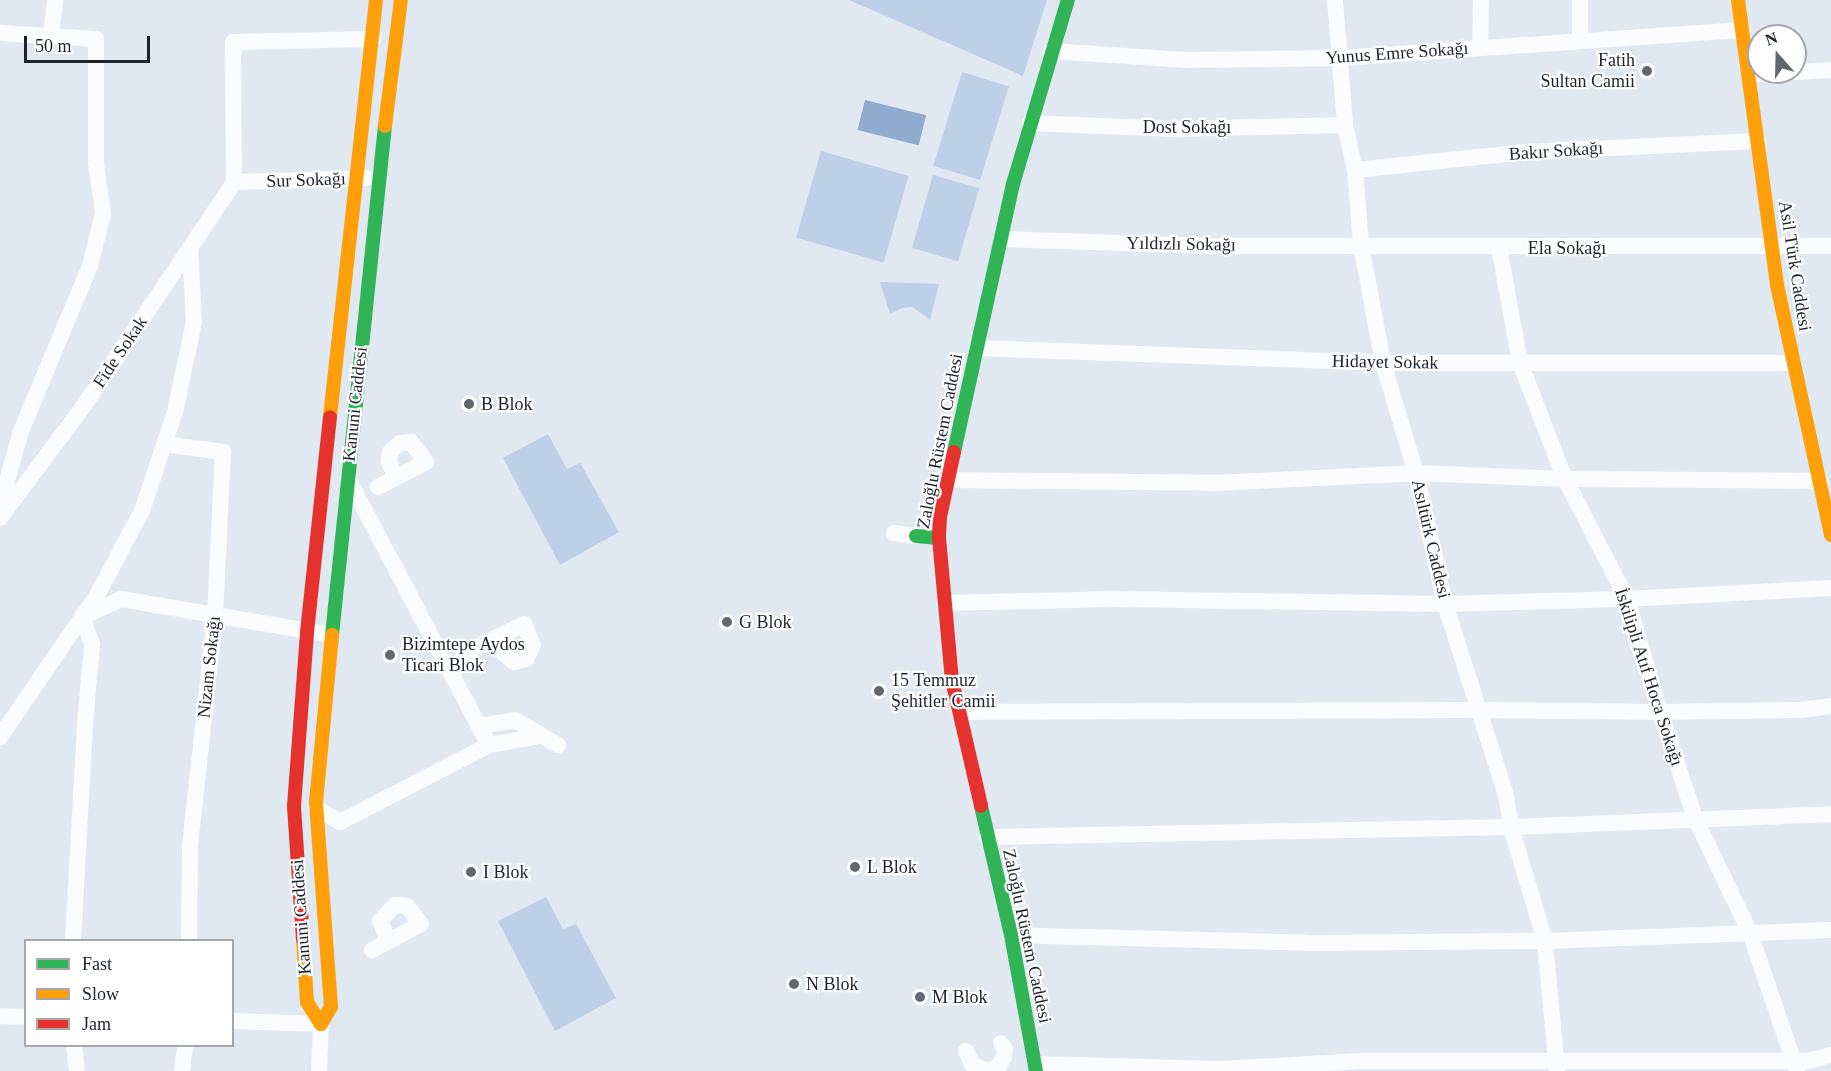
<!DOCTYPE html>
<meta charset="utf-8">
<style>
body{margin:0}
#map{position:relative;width:1831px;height:1071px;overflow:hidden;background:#e0e8f2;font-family:"Times New Roman",serif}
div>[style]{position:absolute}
.green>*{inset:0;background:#bed0e7;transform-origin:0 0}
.water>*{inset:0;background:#90abcf;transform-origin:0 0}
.street>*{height:16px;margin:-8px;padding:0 8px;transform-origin:8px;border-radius:8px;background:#fafcfd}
.fast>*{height:14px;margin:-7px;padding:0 7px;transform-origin:7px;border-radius:7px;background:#30b455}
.slow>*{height:14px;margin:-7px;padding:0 7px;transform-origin:7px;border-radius:7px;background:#ff9f0a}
.jam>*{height:14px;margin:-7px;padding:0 7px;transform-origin:7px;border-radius:7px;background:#e5322d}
.dots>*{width:16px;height:16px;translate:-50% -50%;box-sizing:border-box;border:3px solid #fff;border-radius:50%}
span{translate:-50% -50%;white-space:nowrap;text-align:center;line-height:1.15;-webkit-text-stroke:4.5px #fff;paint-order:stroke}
.street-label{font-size:18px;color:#1d232c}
.poi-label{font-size:18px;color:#1d232c}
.right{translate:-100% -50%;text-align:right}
.left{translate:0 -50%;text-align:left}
.legend{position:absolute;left:24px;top:939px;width:210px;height:108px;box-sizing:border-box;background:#fff;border:2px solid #a5a7ab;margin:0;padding:8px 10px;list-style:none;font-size:18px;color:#1d232c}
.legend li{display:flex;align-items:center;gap:12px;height:30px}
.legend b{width:30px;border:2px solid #a5a7ab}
.north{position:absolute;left:1747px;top:24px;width:60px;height:60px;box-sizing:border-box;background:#fff;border:2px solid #a5a7ab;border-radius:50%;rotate:340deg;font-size:16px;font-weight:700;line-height:24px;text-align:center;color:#1d232c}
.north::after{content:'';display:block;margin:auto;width:21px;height:27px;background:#616871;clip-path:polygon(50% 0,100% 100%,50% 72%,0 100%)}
.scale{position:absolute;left:24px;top:36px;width:126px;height:27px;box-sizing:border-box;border:3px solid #1d232c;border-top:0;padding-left:8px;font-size:18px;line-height:21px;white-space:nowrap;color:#1d232c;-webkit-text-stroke:4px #fff;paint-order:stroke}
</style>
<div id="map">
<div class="green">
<i style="clip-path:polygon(849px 0,1047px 0,1023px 76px)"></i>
<i style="left:962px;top:72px;width:49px;height:98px;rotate:17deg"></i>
<i style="left:821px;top:151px;width:91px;height:90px;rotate:16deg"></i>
<i style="left:933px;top:175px;width:48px;height:76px;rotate:16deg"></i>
<i style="clip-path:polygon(880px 282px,939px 284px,930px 320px,912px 307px,902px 308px,890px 314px)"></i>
<i style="clip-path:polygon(548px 434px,567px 469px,580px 463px,619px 532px,560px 565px,503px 458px)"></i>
<i style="clip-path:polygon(546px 897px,563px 929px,576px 924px,616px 998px,555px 1031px,498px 921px)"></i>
</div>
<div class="water">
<i style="left:865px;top:100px;width:63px;height:31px;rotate:14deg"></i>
</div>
<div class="street">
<i style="left:1335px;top:0;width:125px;rotate:85.4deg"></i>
<i style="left:1345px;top:125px;width:46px;rotate:77.5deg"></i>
<i style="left:1355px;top:170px;width:75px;rotate:85.4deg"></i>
<i style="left:1361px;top:245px;width:120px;rotate:79.4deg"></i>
<i style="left:1383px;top:363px;width:115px;rotate:73.3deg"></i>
<i style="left:1416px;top:473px;width:134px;rotate:77.5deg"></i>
<i style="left:1445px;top:604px;width:201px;rotate:72.3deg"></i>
<i style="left:1506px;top:795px;width:32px;rotate:81deg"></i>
<i style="left:1511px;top:827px;width:119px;rotate:73.4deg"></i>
<i style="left:1545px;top:941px;width:131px;rotate:84.7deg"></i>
<i style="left:0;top:33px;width:96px;rotate:3.6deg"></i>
<i style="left:96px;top:39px;width:124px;rotate:90deg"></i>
<i style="left:96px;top:163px;width:51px;rotate:82.2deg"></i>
<i style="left:103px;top:214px;width:54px;rotate:104deg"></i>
<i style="left:90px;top:266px;width:179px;rotate:112.7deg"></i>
<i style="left:21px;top:431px;width:77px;rotate:105.8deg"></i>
<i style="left:51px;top:34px;width:34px;rotate:-83deg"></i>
<i style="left:1580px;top:40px;width:40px;rotate:-90deg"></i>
<i style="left:1480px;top:48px;width:48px;rotate:-88.8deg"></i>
<i style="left:1051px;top:51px;width:134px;rotate:3.8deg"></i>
<i style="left:1185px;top:60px;width:156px;rotate:-0.7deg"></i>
<i style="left:1341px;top:58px;width:403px;rotate:-4deg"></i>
<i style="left:1795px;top:72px;width:36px;rotate:-3deg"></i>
<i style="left:1749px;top:74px;width:46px;rotate:-2.5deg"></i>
<i style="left:1030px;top:123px;width:144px;rotate:2.4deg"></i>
<i style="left:1174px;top:129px;width:171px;rotate:-1.3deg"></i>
<i style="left:1355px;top:170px;width:172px;rotate:-6deg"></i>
<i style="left:1526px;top:152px;width:232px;rotate:-2.7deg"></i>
<i style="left:234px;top:182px;width:140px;rotate:-90.4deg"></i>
<i style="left:233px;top:42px;width:140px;rotate:-1.2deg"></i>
<i style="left:234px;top:182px;width:132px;rotate:-1.7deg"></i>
<i style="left:1001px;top:239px;width:211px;rotate:1.9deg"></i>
<i style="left:1212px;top:246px;width:619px"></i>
<i style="left:1499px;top:247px;width:118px;rotate:79.7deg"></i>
<i style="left:1520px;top:363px;width:124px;rotate:68.8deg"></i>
<i style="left:1565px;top:479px;width:135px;rotate:62.7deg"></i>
<i style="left:1627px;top:599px;width:118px;rotate:73.7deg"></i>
<i style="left:1660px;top:712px;width:112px;rotate:71.7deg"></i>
<i style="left:1695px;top:818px;width:127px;rotate:64.4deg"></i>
<i style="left:1750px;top:933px;width:146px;rotate:71.2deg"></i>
<i style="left:977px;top:348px;width:406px;rotate:2.1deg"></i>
<i style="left:1383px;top:363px;width:410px"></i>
<i style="left:164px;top:444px;width:60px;rotate:7.7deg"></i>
<i style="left:223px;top:452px;width:164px;rotate:92.8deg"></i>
<i style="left:215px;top:616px;width:233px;rotate:96.2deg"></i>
<i style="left:190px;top:848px;width:92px;rotate:90.6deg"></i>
<i style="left:950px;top:480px;width:265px;rotate:0.6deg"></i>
<i style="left:1215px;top:483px;width:201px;rotate:-2.8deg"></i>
<i style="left:1416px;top:473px;width:149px;rotate:2.3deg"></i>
<i style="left:1565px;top:479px;width:255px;rotate:0.4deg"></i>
<i style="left:378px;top:487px;width:54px;rotate:-27.5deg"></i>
<i style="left:426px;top:462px;width:25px;rotate:-127deg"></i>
<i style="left:411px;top:442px;width:11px;rotate:175deg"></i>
<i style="left:400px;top:443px;width:13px;rotate:138deg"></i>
<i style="left:390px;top:452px;width:10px;rotate:96deg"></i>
<i style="left:389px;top:462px;width:10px;rotate:66deg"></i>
<i style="left:0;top:518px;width:139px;rotate:-53.2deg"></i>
<i style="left:83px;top:407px;width:271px;rotate:-56.1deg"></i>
<i style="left:894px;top:533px;width:22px;rotate:8deg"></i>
<i style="left:944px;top:603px;width:175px;rotate:-1.3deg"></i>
<i style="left:1119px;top:599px;width:326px;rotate:0.9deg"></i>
<i style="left:1445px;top:604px;width:182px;rotate:-1.6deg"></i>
<i style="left:1627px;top:599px;width:204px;rotate:-3.1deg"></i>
<i style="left:464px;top:653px;width:67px;rotate:-25.8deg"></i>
<i style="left:524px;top:624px;width:23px;rotate:67deg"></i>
<i style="left:533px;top:645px;width:16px;rotate:117deg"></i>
<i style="left:526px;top:659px;width:12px;rotate:166deg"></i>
<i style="left:514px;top:662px;width:17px;rotate:-140deg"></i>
<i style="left:959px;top:712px;width:519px;rotate:-0.22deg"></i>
<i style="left:1478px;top:710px;width:182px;rotate:0.6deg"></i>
<i style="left:1660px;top:712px;width:140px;rotate:-0.8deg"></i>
<i style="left:1800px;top:710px;width:31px;rotate:-7deg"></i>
<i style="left:479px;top:726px;width:36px;rotate:-9deg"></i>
<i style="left:515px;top:720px;width:50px;rotate:30.2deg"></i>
<i style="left:0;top:737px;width:170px;rotate:-55.6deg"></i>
<i style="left:96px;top:597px;width:98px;rotate:-61.9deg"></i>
<i style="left:142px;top:511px;width:104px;rotate:-71.6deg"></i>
<i style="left:175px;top:412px;width:92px;rotate:-78.1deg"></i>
<i style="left:194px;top:322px;width:75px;rotate:-93.1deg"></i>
<i style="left:489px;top:745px;width:52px;rotate:-10deg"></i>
<i style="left:316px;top:808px;width:28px;rotate:30deg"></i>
<i style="left:340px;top:822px;width:168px;rotate:-27.3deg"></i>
<i style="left:489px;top:745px;width:301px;rotate:-117.9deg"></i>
<i style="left:987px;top:837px;width:524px;rotate:-1.09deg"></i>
<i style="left:1511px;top:827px;width:320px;rotate:-2.3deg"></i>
<i style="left:1011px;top:935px;width:297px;rotate:1.5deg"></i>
<i style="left:1308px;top:943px;width:237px;rotate:-0.5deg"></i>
<i style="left:1545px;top:941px;width:286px;rotate:-2.2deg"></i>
<i style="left:73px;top:940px;width:216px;rotate:-86.8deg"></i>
<i style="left:85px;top:724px;width:80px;rotate:-85deg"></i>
<i style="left:92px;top:644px;width:29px;rotate:-110deg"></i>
<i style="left:82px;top:617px;width:43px;rotate:-24.8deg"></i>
<i style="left:121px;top:599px;width:213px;rotate:9.7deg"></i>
<i style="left:372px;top:950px;width:55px;rotate:-28deg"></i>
<i style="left:421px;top:924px;width:23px;rotate:-128deg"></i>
<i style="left:407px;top:906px;width:12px;rotate:-175deg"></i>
<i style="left:395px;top:905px;width:22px;rotate:133deg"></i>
<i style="left:380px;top:921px;width:15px;rotate:67deg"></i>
<i style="left:0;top:1016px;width:26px;rotate:2deg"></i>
<i style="left:232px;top:1021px;width:89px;rotate:1.9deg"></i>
<i style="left:321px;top:1024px;width:47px;rotate:92.4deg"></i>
<i style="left:74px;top:1046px;width:25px;rotate:83deg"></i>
<i style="left:966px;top:1051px;width:14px;rotate:65deg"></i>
<i style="left:972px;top:1064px;width:16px;rotate:27deg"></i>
<i style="left:986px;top:1071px;width:13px;rotate:-18deg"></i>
<i style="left:998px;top:1067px;width:12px;rotate:-59deg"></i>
<i style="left:1004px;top:1057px;width:8px;rotate:-83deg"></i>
<i style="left:1005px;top:1049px;width:7px;rotate:-124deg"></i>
<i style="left:1036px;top:1064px;width:183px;rotate:1.6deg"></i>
<i style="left:1219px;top:1069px;width:142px;rotate:-3.2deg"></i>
<i style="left:1361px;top:1061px;width:447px"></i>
<i style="left:1808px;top:1061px;width:24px;rotate:-15deg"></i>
<i style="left:182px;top:1071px;width:25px;rotate:-83deg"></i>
</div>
<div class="fast">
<i style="left:954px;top:452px;width:274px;rotate:-77.6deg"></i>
<i style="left:1013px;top:184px;width:192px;rotate:-73.4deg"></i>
<i style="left:916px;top:536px;width:23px;rotate:5deg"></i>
<i style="left:332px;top:635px;width:512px;rotate:-84.06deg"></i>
<i style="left:981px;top:806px;width:132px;rotate:76.9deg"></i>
<i style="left:1011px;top:935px;width:138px;rotate:79.6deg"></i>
</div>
<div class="slow">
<i style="left:1738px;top:0;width:288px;rotate:82.2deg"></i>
<i style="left:1777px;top:285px;width:256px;rotate:77.8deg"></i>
<i style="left:385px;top:126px;width:127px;rotate:-82.8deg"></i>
<i style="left:330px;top:417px;width:420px;rotate:-83.7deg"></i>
<i style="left:303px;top:939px;width:63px;rotate:86.4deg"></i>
<i style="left:307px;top:1002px;width:26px;rotate:58deg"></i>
<i style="left:321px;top:1024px;width:20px;rotate:-60deg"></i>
<i style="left:331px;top:1007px;width:206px;rotate:-94.2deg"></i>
<i style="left:316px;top:802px;width:168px;rotate:-84.5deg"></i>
</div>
<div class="jam">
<i style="left:954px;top:452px;width:66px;rotate:102.2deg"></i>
<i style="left:940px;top:517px;width:21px;rotate:93deg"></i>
<i style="left:939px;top:538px;width:143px;rotate:84.8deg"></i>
<i style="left:952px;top:680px;width:129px;rotate:77deg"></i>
<i style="left:303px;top:939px;width:133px;rotate:-93.9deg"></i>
<i style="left:294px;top:806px;width:174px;rotate:-85.7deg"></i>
<i style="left:307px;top:632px;width:216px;rotate:-83.9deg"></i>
</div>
<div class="dots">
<i style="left:1647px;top:71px;background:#616871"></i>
<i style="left:469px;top:404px;background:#616871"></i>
<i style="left:727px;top:622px;background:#616871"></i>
<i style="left:390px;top:655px;background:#616871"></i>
<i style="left:879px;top:691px;background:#616871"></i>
<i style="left:855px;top:867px;background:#616871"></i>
<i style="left:471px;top:872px;background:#616871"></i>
<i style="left:794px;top:984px;background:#616871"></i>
<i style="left:920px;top:997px;background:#616871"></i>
</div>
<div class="street-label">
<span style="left:1397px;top:53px;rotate:-4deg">Yunus Emre Sokağı</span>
<span style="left:1187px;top:127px">Dost Sokağı</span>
<span style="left:1556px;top:151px;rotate:-4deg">Bakır Sokağı</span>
<span style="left:306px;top:180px;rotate:-2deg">Sur Sokağı</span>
<span style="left:1181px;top:244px;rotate:1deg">Yıldızlı Sokağı</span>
<span style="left:1567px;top:248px">Ela Sokağı</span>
<span style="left:1795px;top:266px;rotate:81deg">Asil Türk Caddesi</span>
<span style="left:120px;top:352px;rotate:-56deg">Fide Sokak</span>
<span style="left:1385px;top:362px;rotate:1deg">Hidayet Sokak</span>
<span style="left:355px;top:404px;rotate:-84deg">Kanuni Caddesi</span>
<span style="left:940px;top:441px;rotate:-79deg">Zaloğlu Rüstem Caddesi</span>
<span style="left:1431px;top:539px;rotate:77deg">Asıltürk Caddesi</span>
<span style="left:209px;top:667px;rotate:-84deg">Nizam Sokağı</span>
<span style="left:1649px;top:677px;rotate:72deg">İskilipli Atıf Hoca Sokağı</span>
<span style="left:301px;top:917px;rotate:-94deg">Kanuni Caddesi</span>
<span style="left:1027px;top:936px;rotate:78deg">Zaloğlu Rüstem Caddesi</span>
</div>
<div class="poi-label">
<span class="right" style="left:1635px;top:71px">Fatih<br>Sultan Camii</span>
<span class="left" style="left:481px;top:404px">B Blok</span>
<span class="left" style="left:739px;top:622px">G Blok</span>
<span class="left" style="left:402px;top:655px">Bizimtepe Aydos<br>Ticari Blok</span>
<span class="left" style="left:891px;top:691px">15 Temmuz<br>Şehitler Camii</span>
<span class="left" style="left:867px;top:867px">L Blok</span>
<span class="left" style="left:483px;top:872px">I Blok</span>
<span class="left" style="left:806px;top:984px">N Blok</span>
<span class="left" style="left:932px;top:997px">M Blok</span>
</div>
<ul class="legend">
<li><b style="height:8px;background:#30b455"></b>Fast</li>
<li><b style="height:8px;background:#ff9f0a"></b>Slow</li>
<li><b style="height:8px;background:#e5322d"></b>Jam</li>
</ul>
<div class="north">N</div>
<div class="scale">50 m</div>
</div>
